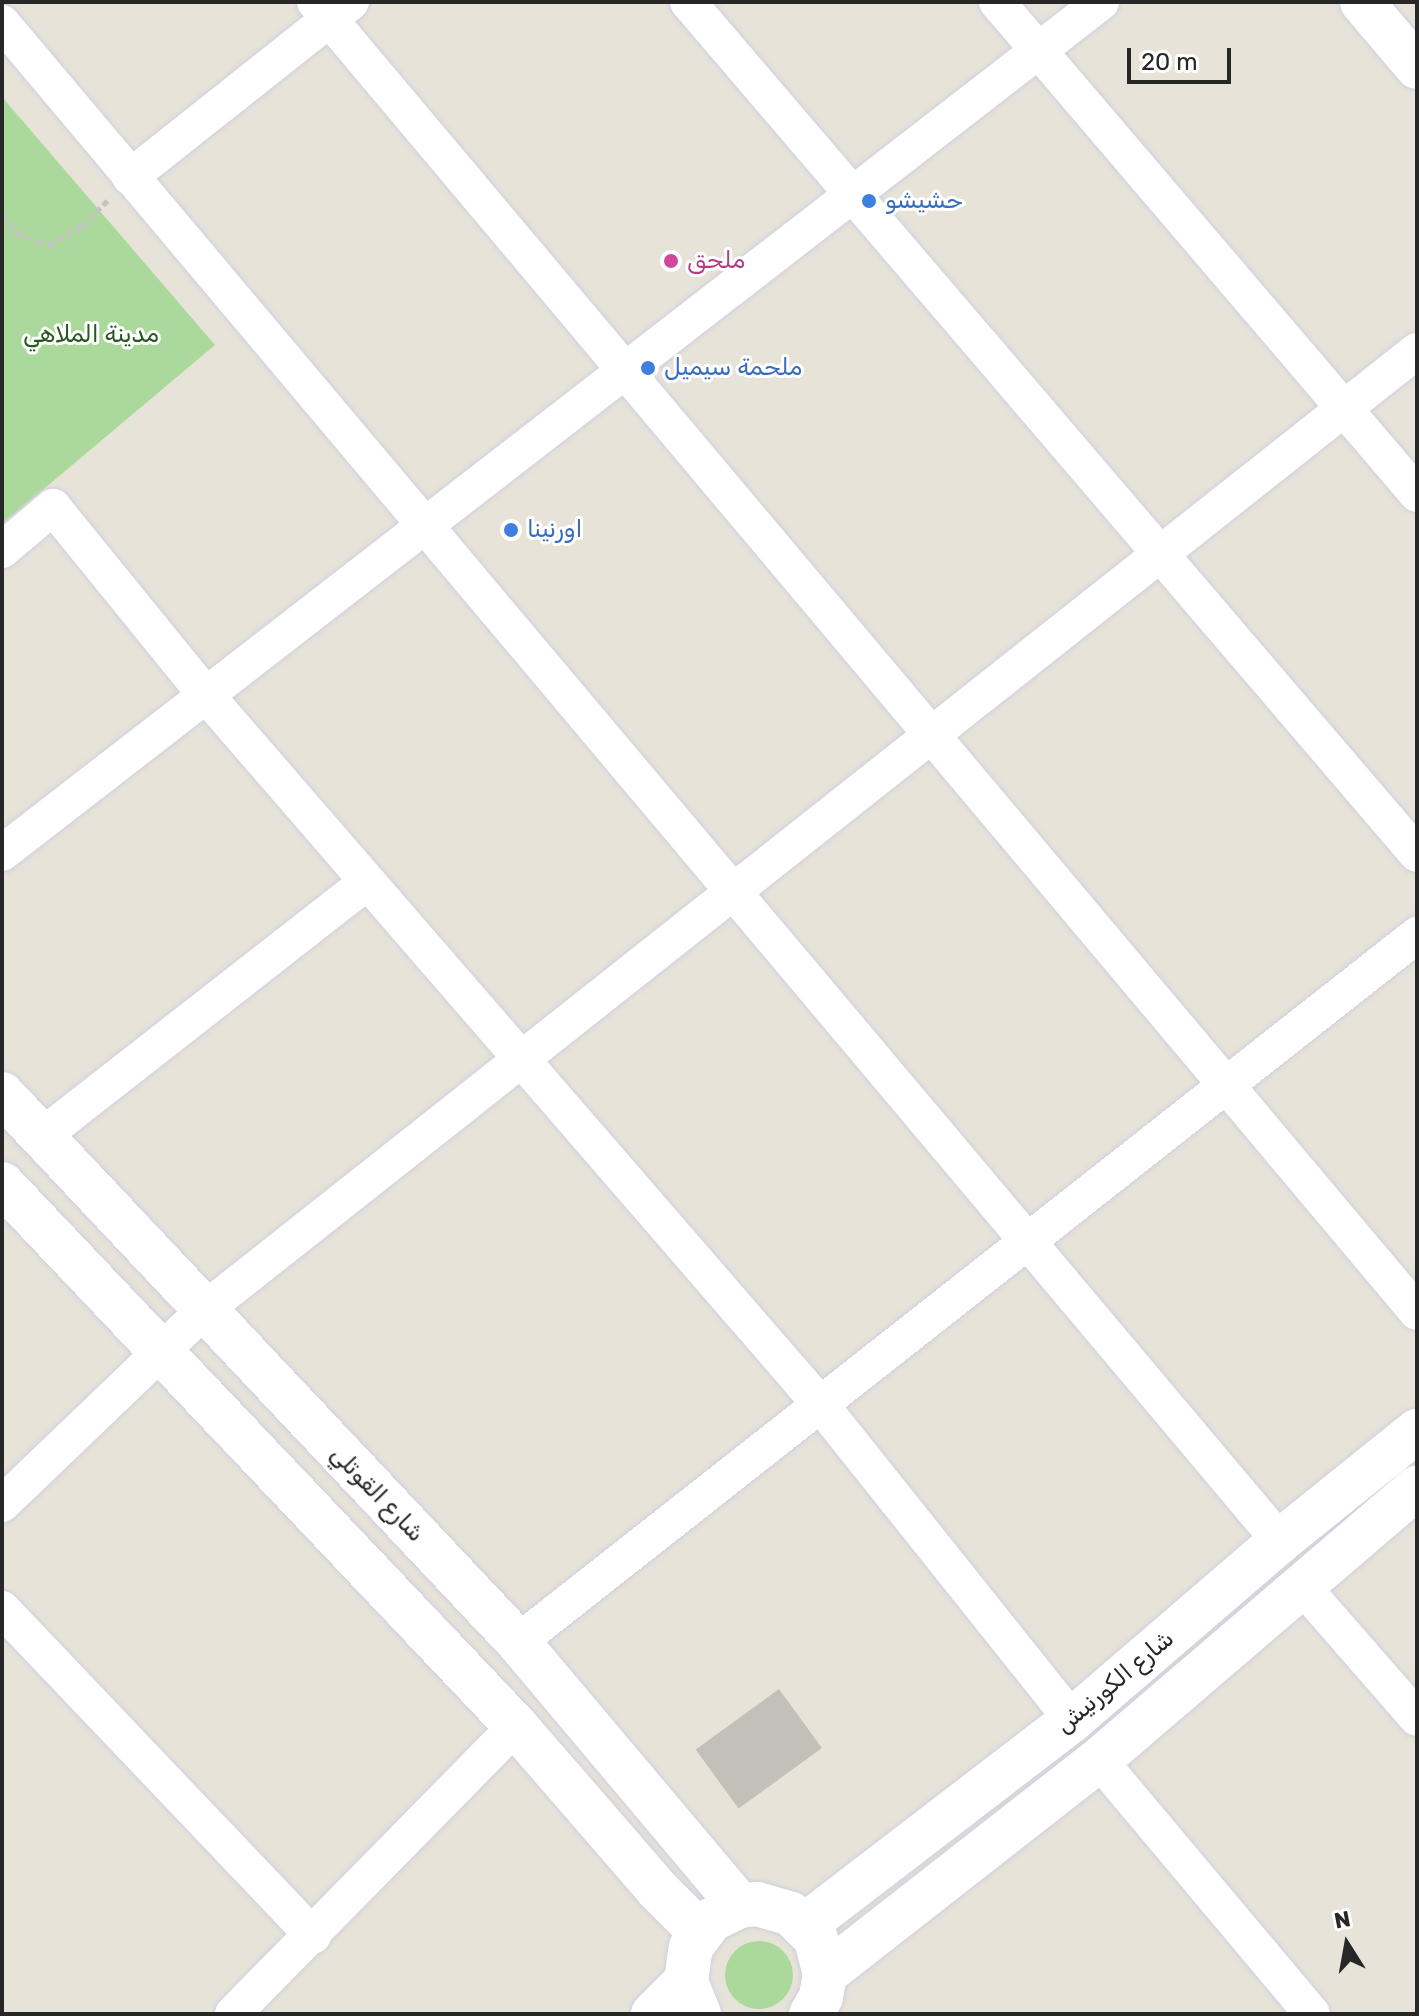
<!DOCTYPE html>
<meta charset="utf-8">
<style>
body{margin:0}
#map{position:relative;width:1419px;height:2016px;overflow:hidden;background:#e8e3d9;font-family:Rubik,Vazirmatn,sans-serif}
div>[style]{position:absolute}
.green>*{inset:0;background:#aad99b}
.round{border-radius:50%}
.building>*{inset:0;background:#c3c0b9;transform-origin:0 0}
.path>*{height:5px;margin-top:-2.5px;transform-origin:0;background:repeating-linear-gradient(90deg,#c3c3c3 0 6px,transparent 0 10px)}
.roads{filter:drop-shadow(0 0 2px #cfd0de) drop-shadow(0 0 2px #cfd0de)}
.minor>*{height:36px;margin:-18px;padding:0 18px;transform-origin:18px;border-radius:18px;background:#fff}
.tertiary>*{height:44px;margin:-22px;padding:0 22px;transform-origin:22px;border-radius:22px;background:#fff}
.dots>*{width:22px;height:22px;translate:-50% -50%;box-sizing:border-box;border:4px solid #fff;border-radius:50%}
span{translate:-50% -50%;white-space:nowrap;text-align:center;line-height:1.15;-webkit-text-stroke:6px #fff;paint-order:stroke}
.shop-label{font-size:24px;color:#366cbe}
.left{translate:0 -50%;text-align:left}
.hotel-label{font-size:24px;color:#b23c85}
.park-label{font-size:24px;color:#275a20}
.street-label{font-size:24px;color:#272727}
.frame{position:absolute;inset:0;border:4px solid #272727;pointer-events:none}
.north{position:absolute;left:1307px;top:1904px;width:80px;height:80px;-webkit-text-stroke:6px #fff;paint-order:stroke;rotate:349deg;font-size:22px;font-weight:700;line-height:32px;text-align:center;color:#272727}
.north::after{content:'';display:block;margin:auto;width:28px;height:36px;background:#272727;clip-path:polygon(50% 0,100% 100%,50% 72%,0 100%)}
.scale{position:absolute;left:1127px;top:48px;width:104px;height:36px;box-sizing:border-box;border:4px solid #272727;border-top:0;padding-left:10px;font-size:24px;line-height:28px;white-space:nowrap;color:#272727;-webkit-text-stroke:6px #fff;paint-order:stroke}
</style>
<div id="map">
<div class="green">
<i style="clip-path:polygon(2px 97px,215px 345px,2px 524px)"></i>
<i class="round" style="left:725px;top:1941px;width:68px;height:68px"></i>
</div>
<div class="building">
<i style="left:779px;top:1689px;width:73px;height:103px;rotate:54deg"></i>
</div>
<div class="path">
<i style="left:2px;top:214px;width:26px;rotate:51deg"></i>
<i style="left:18px;top:234px;width:34px;rotate:19deg"></i>
<i style="left:50px;top:245px;width:37px;rotate:-31deg"></i>
<i style="left:82px;top:226px;width:37px;rotate:-45deg"></i>
</div>
<div class="roads">
<div class="minor">
<i style="left:315px;top:2px;width:1712px;rotate:49.93deg"></i>
<i style="left:688px;top:2px;width:1121px;rotate:49.45deg"></i>
<i style="left:997px;top:2px;width:647px;rotate:49.51deg"></i>
<i style="left:2px;top:23px;width:1984px;rotate:49.91deg"></i>
<i style="left:130px;top:177px;width:282px;rotate:-38.4deg"></i>
<i style="left:2px;top:550px;width:67px;rotate:-40.1deg"></i>
<i style="left:53px;top:507px;width:242px;rotate:50.9deg"></i>
<i style="left:206px;top:695px;width:938px;rotate:49.11deg"></i>
<i style="left:820px;top:1404px;width:404px;rotate:51.4deg"></i>
<i style="left:2px;top:853px;width:1390px;rotate:-37.75deg"></i>
<i style="left:42px;top:1136px;width:412px;rotate:-38deg"></i>
<i style="left:2px;top:1504px;width:279px;rotate:-43.8deg"></i>
<i style="left:203px;top:1311px;width:1548px;rotate:-38.34deg"></i>
<i style="left:1301px;top:1585px;width:176px;rotate:48.9deg"></i>
<i style="left:2px;top:1609px;width:451px;rotate:46.4deg"></i>
<i style="left:518px;top:1642px;width:1144px;rotate:-38.18deg"></i>
<i style="left:1099px;top:1760px;width:331px;rotate:50deg"></i>
<i style="left:233px;top:2014px;width:404px;rotate:-45.5deg"></i>
</div>
<div class="tertiary">
<i style="left:1362px;top:2px;width:85px;rotate:49.8deg"></i>
<i style="left:2px;top:1094px;width:753px;rotate:46.72deg"></i>
<i style="left:518px;top:1642px;width:345px;rotate:49.9deg"></i>
<i style="left:2px;top:1184px;width:747px;rotate:46.52deg"></i>
<i style="left:516px;top:1726px;width:216px;rotate:49.1deg"></i>
<i style="left:657px;top:1889px;width:61px;rotate:45deg"></i>
<i style="left:805px;top:1925px;width:337px;rotate:-37.5deg"></i>
<i style="left:1072px;top:1720px;width:274px;rotate:-40.7deg"></i>
<i style="left:1280px;top:1541px;width:176px;rotate:-38.8deg"></i>
<i style="left:825px;top:1974px;width:348px;rotate:-38deg"></i>
<i style="left:1099px;top:1760px;width:419px;rotate:-40.6deg"></i>
<i style="left:653px;top:2014px;width:47px;rotate:-45deg"></i>
<i style="left:699px;top:2014px;width:35px;rotate:-112deg"></i>
<i style="left:686px;top:1981px;width:34px;rotate:-82deg"></i>
<i style="left:691px;top:1947px;width:34px;rotate:-53deg"></i>
<i style="left:711px;top:1920px;width:32px;rotate:-26deg"></i>
<i style="left:740px;top:1906px;width:17px;rotate:-7deg"></i>
<i style="left:757px;top:1904px;width:35px;rotate:16deg"></i>
<i style="left:791px;top:1914px;width:35px;rotate:45deg"></i>
<i style="left:816px;top:1939px;width:36px;rotate:76deg"></i>
<i style="left:825px;top:1974px;width:23px;rotate:100deg"></i>
<i style="left:821px;top:1997px;width:20px;rotate:120deg"></i>
</div>
</div>
<div class="dots">
<i style="left:869px;top:201px;background:#3f7fe0"></i>
<i style="left:671px;top:261px;background:#d1479c"></i>
<i style="left:648px;top:368px;background:#3f7fe0"></i>
<i style="left:511px;top:530px;background:#3f7fe0"></i>
</div>
<div class="shop-label">
<span class="left" style="left:885px;top:201px">حشيشو</span>
<span class="left" style="left:664px;top:368px">ملحمة سيميل</span>
<span class="left" style="left:527px;top:530px">اورنينا</span>
</div>
<div class="hotel-label">
<span class="left" style="left:687px;top:261px">ملحق</span>
</div>
<div class="park-label">
<span style="left:91px;top:335px">مدينة الملاهي</span>
</div>
<div class="street-label">
<span style="left:377px;top:1494px;rotate:46deg">شارع القوتلي</span>
<span style="left:1115px;top:1682px;rotate:-40deg">شارع الكورنيش</span>
</div>
<div class="frame"></div>
<div class="north">N</div>
<div class="scale">20 m</div>
</div>
